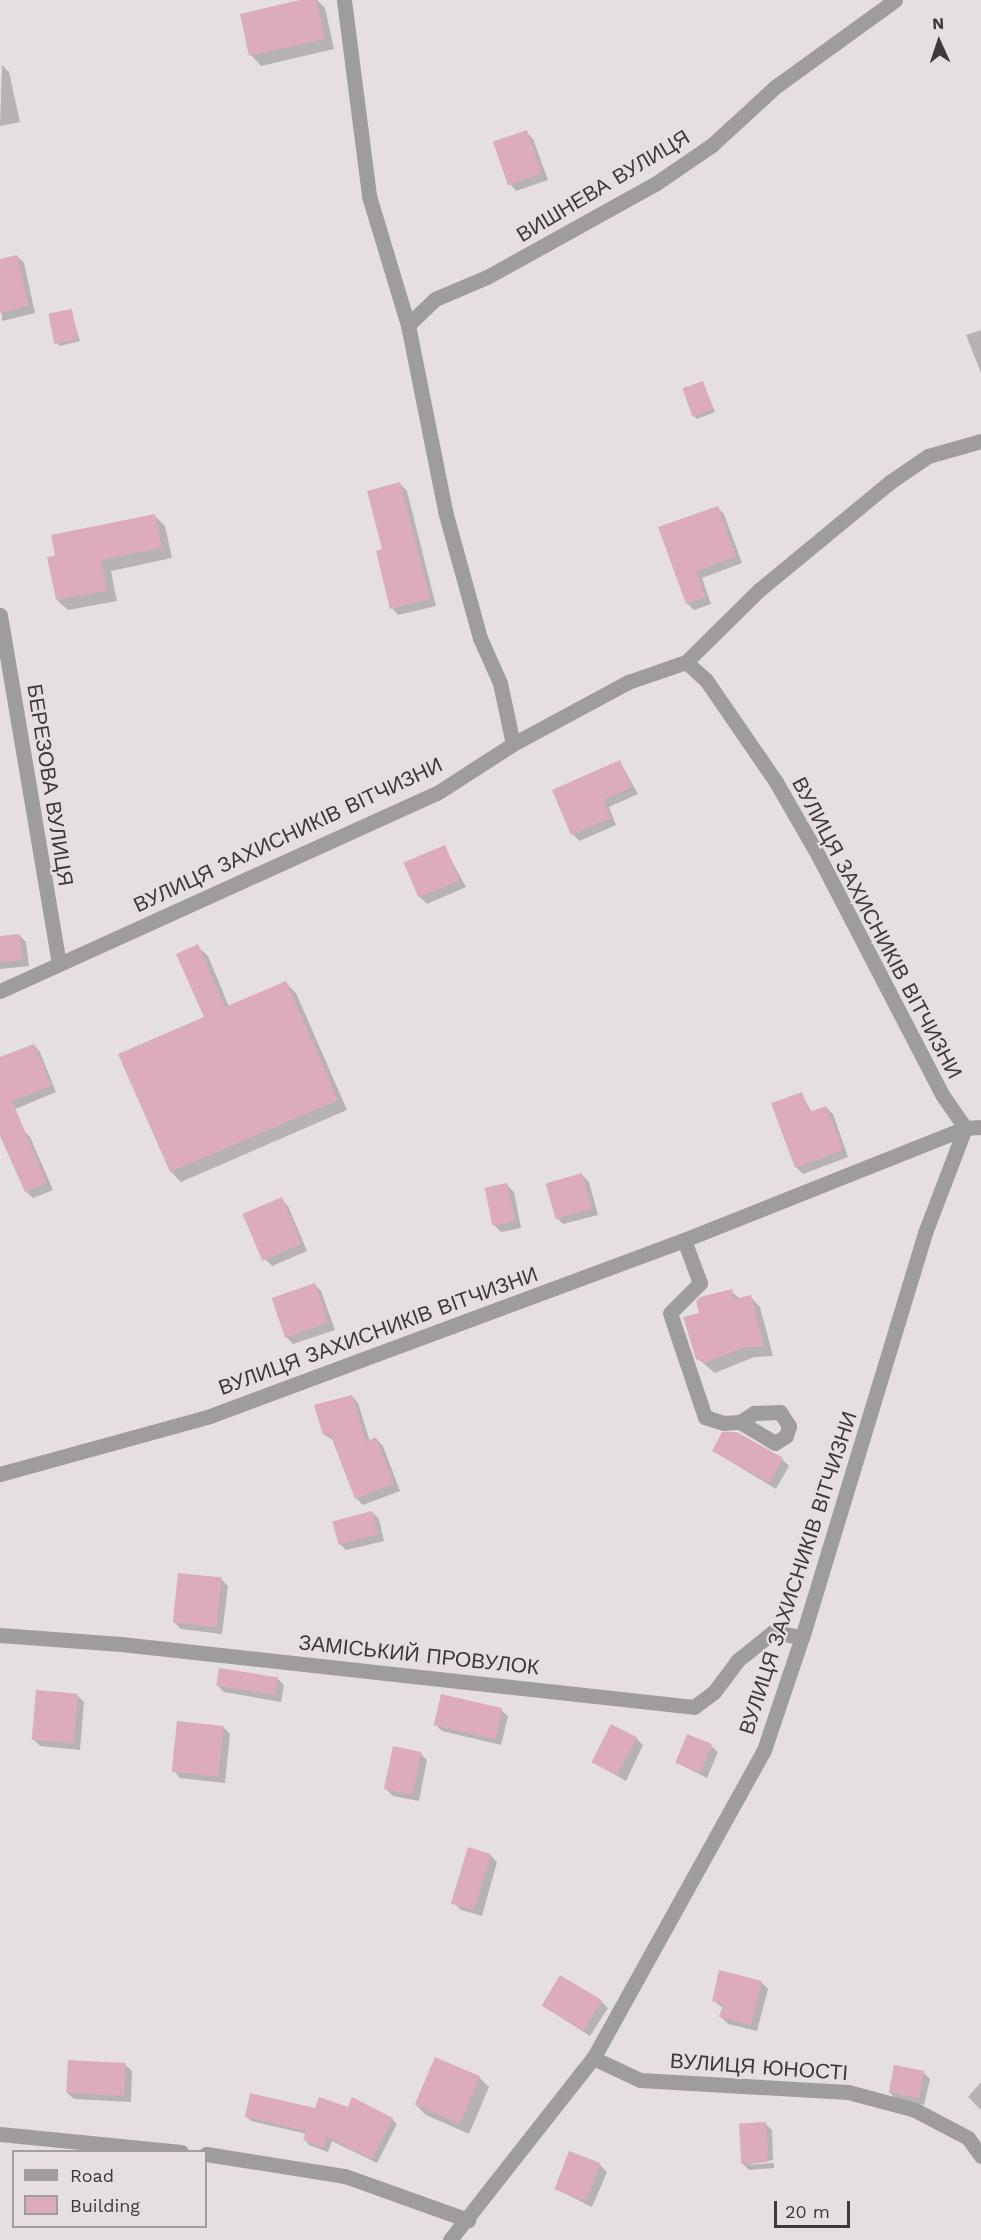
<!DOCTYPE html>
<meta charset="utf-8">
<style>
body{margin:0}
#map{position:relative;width:981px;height:2240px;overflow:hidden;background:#e5dfe0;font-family:"Work Sans",sans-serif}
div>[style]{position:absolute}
.shadow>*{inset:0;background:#0003}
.building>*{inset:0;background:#dcacba;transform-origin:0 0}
.minor>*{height:15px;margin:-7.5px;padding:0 7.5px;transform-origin:7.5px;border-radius:7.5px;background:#9f9c9d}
span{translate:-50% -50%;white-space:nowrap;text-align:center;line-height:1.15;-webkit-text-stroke:4.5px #e5dfe0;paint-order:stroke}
.street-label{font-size:21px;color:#3c3a3b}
.legend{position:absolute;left:12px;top:2150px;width:195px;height:78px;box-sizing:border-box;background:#e5dfe0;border:2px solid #a19d9e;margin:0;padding:8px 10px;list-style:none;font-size:18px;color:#3c3a3b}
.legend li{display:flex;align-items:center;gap:12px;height:30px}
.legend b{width:30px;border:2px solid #a19d9e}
.north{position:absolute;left:909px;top:12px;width:60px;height:60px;-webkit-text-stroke:4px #e5dfe0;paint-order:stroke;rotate:357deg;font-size:16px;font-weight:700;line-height:24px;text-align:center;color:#3c3a3b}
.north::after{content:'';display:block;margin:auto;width:21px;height:27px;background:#3c3a3b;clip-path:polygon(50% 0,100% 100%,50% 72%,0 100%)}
.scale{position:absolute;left:774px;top:2201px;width:76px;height:27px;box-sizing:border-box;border:3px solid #3c3a3b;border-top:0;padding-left:8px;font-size:18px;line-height:21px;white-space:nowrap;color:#3c3a3b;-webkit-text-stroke:4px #e5dfe0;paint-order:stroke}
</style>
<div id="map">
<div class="shadow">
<i style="clip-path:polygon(307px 0,317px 0,325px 8px,334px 49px,261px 66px,251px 55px)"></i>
<i style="clip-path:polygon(2px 65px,9px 72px,20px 122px,0 126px)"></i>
<i style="clip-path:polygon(526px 132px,533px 139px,548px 180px,516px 191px,510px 184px)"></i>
<i style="clip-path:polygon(17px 256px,24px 263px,35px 313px,2px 321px,0 260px)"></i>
<i style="clip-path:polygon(71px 311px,80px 341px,60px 346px,57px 343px)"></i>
<i style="clip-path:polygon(981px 330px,981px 373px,966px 335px)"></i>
<i style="clip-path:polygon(703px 383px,715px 412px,697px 419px,694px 416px)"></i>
<i style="clip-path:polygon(400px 484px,407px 491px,436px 606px,398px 615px,392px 608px,384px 550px)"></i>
<i style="clip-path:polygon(718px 508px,724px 514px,742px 563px,702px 578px,711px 604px,694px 610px,687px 603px,660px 528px)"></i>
<i style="clip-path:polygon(155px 516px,165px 526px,172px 558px,111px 571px,117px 601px,68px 610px,57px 600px,49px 558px)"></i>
<i style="clip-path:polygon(620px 762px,638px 794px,609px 807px,616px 825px,579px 841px,573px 834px)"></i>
<i style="clip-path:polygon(444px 847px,466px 887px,427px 904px,420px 897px)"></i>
<i style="clip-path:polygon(19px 935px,26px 942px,29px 966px,0 969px,0 938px)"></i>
<i style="clip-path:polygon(197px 946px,208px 956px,229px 1007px,286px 983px,296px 993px,347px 1110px,181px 1182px,171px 1172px,120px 1055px,206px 1018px)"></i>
<i style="clip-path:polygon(34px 1045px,40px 1052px,56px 1092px,6px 1113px,0 1107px,0 1059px)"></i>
<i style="clip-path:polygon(801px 1094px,812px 1112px,826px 1107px,833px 1114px,848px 1157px,803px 1174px,796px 1167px)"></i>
<i style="clip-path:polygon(23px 1130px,30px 1137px,53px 1190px,33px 1198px,26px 1192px,3px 1139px)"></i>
<i style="clip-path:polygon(582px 1175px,589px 1182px,598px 1215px,563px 1224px,556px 1217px)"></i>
<i style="clip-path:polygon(507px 1185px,514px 1192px,521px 1228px,501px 1232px,494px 1225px)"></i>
<i style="clip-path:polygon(281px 1199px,288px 1206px,307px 1251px,272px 1266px,265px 1259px)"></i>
<i style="clip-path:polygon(315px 1285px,321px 1291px,335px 1330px,293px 1344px,286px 1337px)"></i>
<i style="clip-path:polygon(731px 1291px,740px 1299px,750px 1296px,760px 1307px,773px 1356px,754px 1357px,715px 1373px,697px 1358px,700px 1314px)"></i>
<i style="clip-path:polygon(352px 1396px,358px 1403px,370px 1442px,376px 1439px,383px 1446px,400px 1491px,363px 1505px,356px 1498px,334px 1441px,325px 1435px)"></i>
<i style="clip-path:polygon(713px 1451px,782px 1459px,789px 1466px,776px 1489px)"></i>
<i style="clip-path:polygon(372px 1512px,379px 1519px,384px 1541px,346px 1550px,339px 1543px)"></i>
<i style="clip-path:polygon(221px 1579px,228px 1586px,222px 1634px,181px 1629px,174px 1622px)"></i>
<i style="clip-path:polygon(277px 1678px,284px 1685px,281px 1702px,224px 1692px,217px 1685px)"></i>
<i style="clip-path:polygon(77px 1695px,84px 1702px,80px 1750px,40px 1746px,33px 1739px)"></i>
<i style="clip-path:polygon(501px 1710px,508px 1716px,501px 1745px,442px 1731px,435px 1724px)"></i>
<i style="clip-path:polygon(223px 1727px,230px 1734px,225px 1783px,180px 1778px,174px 1771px)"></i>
<i style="clip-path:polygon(636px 1738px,643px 1745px,626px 1781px,594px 1763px)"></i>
<i style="clip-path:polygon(711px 1746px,718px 1752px,707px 1778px,677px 1763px)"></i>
<i style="clip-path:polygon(420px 1753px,427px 1760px,419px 1801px,393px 1796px,386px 1789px)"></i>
<i style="clip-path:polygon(490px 1855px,497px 1862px,482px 1916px,461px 1910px,454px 1903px)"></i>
<i style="clip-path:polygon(761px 1982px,768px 1989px,757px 2031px,728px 2024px,721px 2017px,723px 2008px,713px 2000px)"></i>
<i style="clip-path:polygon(601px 2001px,608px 2008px,590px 2036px,543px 2006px)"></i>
<i style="clip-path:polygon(125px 2065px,132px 2071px,131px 2102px,74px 2099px,67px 2093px)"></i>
<i style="clip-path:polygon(923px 2072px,930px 2079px,924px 2105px,896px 2099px,889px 2092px)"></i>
<i style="clip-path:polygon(479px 2077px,489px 2087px,469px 2134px,426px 2115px,416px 2105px)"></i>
<i style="clip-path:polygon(981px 2082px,981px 2110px,968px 2097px)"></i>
<i style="clip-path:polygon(348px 2109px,392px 2119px,397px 2124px,377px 2163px,332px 2141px,328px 2152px,309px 2145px,305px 2140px,307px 2134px,251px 2121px,246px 2116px)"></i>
<i style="clip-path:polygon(765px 2123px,772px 2130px,773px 2160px,746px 2165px,774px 2163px,774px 2168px,749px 2170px,742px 2163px)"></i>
<i style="clip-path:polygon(600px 2165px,607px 2172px,592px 2207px,556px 2189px)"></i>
</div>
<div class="building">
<i style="clip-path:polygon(300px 0,316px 0,325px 39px,249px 56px,240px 14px)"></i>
<i style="left:527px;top:130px;width:46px;height:36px;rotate:71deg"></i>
<i style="clip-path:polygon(17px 255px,29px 306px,0 313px,0 259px)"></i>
<i style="left:72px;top:309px;width:31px;height:24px;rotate:79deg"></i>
<i style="left:703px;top:381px;width:30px;height:22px;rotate:70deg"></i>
<i style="clip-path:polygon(400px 482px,430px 599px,390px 609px,376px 551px,382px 549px,367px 491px)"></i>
<i style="clip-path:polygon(718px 506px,736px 557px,696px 571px,706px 597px,686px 604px,658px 527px)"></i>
<i style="clip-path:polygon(155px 514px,162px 548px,101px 560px,107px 591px,56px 600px,47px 557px,55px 556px,51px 535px)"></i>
<i style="clip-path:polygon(620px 760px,632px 787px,603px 800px,611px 818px,571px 835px,552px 790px)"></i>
<i style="left:445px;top:845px;width:38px;height:45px;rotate:67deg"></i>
<i style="clip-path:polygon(19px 934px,23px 960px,0 962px,0 936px)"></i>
<i style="clip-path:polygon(198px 944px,225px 1007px,286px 981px,338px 1100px,170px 1172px,118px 1054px,204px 1017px,176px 954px)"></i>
<i style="clip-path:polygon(34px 1044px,51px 1086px,12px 1101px,47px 1183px,25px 1192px,0 1136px,0 1057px)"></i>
<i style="clip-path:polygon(802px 1092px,809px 1112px,826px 1106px,843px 1150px,795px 1168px,771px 1103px)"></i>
<i style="left:582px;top:1173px;width:37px;height:38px;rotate:74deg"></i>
<i style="left:507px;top:1183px;width:39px;height:23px;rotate:78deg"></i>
<i style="left:282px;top:1197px;width:51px;height:43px;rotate:67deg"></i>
<i style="left:315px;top:1283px;width:42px;height:46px;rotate:71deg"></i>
<i style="clip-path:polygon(732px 1289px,734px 1299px,751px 1295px,764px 1346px,743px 1348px,704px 1363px,696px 1359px,683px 1317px,699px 1313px,696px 1301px,700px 1297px)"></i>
<i style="clip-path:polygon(352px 1395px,366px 1442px,376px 1437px,394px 1484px,355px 1499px,330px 1434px,323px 1435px,314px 1405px)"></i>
<i style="clip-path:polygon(722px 1432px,737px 1432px,783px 1458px,769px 1483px,712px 1451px)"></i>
<i style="left:372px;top:1511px;width:24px;height:41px;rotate:75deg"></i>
<i style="left:178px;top:1573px;width:44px;height:50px;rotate:6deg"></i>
<i style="left:219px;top:1668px;width:60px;height:18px;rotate:9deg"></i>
<i style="left:36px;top:1690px;width:42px;height:50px;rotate:5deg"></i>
<i style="left:441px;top:1694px;width:63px;height:32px;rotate:13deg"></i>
<i style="left:177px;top:1721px;width:47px;height:51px;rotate:6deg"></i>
<i style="left:611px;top:1724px;width:29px;height:43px;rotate:27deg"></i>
<i style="left:687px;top:1734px;width:27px;height:31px;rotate:22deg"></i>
<i style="left:393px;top:1746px;width:29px;height:44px;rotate:12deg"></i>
<i style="left:468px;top:1847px;width:24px;height:59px;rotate:17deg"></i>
<i style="clip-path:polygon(719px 1970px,762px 1981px,751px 2025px,719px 2017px,723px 2004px,712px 2001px)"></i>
<i style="left:560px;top:1975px;width:49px;height:36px;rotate:31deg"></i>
<i style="left:435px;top:2057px;width:49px;height:52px;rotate:23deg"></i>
<i style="left:68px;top:2060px;width:58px;height:33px;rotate:3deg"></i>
<i style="left:894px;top:2065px;width:31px;height:28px;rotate:11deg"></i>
<i style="clip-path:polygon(250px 2093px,315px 2108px,319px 2097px,348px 2107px,352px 2097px,393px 2118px,372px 2159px,327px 2137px,324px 2148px,303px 2140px,306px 2131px,245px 2117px)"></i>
<i style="left:766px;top:2122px;width:40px;height:27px;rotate:87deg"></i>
<i style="left:569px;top:2151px;width:34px;height:41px;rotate:21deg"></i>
</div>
<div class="minor">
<i style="left:344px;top:0;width:198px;rotate:82.7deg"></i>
<i style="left:369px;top:196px;width:135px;rotate:73.2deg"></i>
<i style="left:408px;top:325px;width:190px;rotate:78.7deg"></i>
<i style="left:445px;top:511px;width:132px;rotate:74.6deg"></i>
<i style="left:480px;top:638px;width:49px;rotate:66deg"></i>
<i style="left:500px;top:683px;width:62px;rotate:78deg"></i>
<i style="left:408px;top:325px;width:37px;rotate:-44deg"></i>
<i style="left:435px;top:299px;width:56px;rotate:-22.9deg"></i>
<i style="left:487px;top:277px;width:192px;rotate:-29deg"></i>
<i style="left:655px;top:184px;width:69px;rotate:-34.4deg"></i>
<i style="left:712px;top:145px;width:86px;rotate:-42.6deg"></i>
<i style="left:775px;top:87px;width:148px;rotate:-35.9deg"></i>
<i style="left:0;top:615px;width:352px;rotate:80.4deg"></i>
<i style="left:686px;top:662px;width:103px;rotate:-44.6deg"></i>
<i style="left:759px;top:590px;width:170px;rotate:-39.5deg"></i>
<i style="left:890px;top:482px;width:46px;rotate:-34.4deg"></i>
<i style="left:928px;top:456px;width:55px;rotate:-15.8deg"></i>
<i style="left:0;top:991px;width:480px;rotate:-24.4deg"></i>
<i style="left:437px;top:793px;width:90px;rotate:-32.8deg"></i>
<i style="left:513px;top:744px;width:131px;rotate:-28.3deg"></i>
<i style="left:628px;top:682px;width:61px;rotate:-19deg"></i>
<i style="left:686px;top:662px;width:27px;rotate:42deg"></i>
<i style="left:706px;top:680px;width:124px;rotate:55.5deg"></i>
<i style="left:776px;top:782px;width:84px;rotate:60.1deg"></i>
<i style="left:818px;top:855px;width:271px;rotate:62.6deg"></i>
<i style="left:943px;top:1096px;width:39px;rotate:55deg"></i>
<i style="left:965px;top:1128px;width:112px;rotate:110.9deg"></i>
<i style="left:925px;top:1233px;width:422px;rotate:106.9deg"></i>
<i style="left:802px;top:1637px;width:119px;rotate:108.6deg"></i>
<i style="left:764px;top:1750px;width:352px;rotate:119deg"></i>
<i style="left:593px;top:2058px;width:231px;rotate:128.2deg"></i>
<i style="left:684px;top:1240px;width:46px;rotate:69.6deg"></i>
<i style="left:700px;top:1283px;width:42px;rotate:135deg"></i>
<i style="left:670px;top:1313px;width:110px;rotate:71.4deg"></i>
<i style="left:705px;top:1417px;width:20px;rotate:18deg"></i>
<i style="left:724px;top:1423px;width:16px;rotate:-4deg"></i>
<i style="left:740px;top:1422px;width:17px;rotate:-33deg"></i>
<i style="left:754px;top:1413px;width:26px;rotate:-2deg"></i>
<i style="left:780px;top:1412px;width:17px;rotate:57deg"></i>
<i style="left:789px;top:1426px;width:10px;rotate:107deg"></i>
<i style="left:786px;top:1436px;width:13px;rotate:148deg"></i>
<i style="left:775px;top:1443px;width:41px;rotate:-149deg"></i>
<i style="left:0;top:1474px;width:218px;rotate:-15.4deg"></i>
<i style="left:210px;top:1416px;width:506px;rotate:-20.37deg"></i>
<i style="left:684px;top:1240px;width:302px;rotate:-21.7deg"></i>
<i style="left:965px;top:1128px;width:16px;rotate:-4deg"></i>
<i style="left:0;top:1635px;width:121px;rotate:4.3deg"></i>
<i style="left:121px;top:1644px;width:576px;rotate:6.27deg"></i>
<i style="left:694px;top:1707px;width:25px;rotate:-37deg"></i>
<i style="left:714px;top:1692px;width:40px;rotate:-53deg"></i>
<i style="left:738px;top:1660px;width:45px;rotate:-38.7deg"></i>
<i style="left:773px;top:1632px;width:29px;rotate:10deg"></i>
<i style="left:593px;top:2058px;width:52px;rotate:25.1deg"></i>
<i style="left:640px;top:2080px;width:208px;rotate:3.3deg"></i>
<i style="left:848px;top:2092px;width:69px;rotate:15deg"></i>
<i style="left:915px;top:2110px;width:60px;rotate:27.8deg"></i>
<i style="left:968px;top:2138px;width:22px;rotate:54deg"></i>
<i style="left:0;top:2134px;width:182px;rotate:5.7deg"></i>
<i style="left:206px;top:2154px;width:141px;rotate:9deg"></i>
<i style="left:345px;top:2176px;width:131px;rotate:19.7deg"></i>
</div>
<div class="street-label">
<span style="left:603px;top:186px;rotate:-31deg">ВИШНЕВА ВУЛИЦЯ</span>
<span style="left:50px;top:785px;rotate:81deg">БЕРЕЗОВА ВУЛИЦЯ</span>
<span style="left:288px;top:835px;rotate:-25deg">ВУЛИЦЯ ЗАХИСНИКІВ ВІТЧИЗНИ</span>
<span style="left:877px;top:928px;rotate:62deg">ВУЛИЦЯ ЗАХИСНИКІВ ВІТЧИЗНИ</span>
<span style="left:378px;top:1331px;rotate:-20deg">ВУЛИЦЯ ЗАХИСНИКІВ ВІТЧИЗНИ</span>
<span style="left:798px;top:1573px;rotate:-72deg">ВУЛИЦЯ ЗАХИСНИКІВ ВІТЧИЗНИ</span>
<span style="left:419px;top:1655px;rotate:6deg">ЗАМІСЬКИЙ ПРОВУЛОК</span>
<span style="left:759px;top:2067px;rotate:4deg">ВУЛИЦЯ ЮНОСТІ</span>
</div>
<ul class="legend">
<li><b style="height:8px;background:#9f9c9d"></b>Road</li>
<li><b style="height:16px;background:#dcacba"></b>Building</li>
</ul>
<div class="north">N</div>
<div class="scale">20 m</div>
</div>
